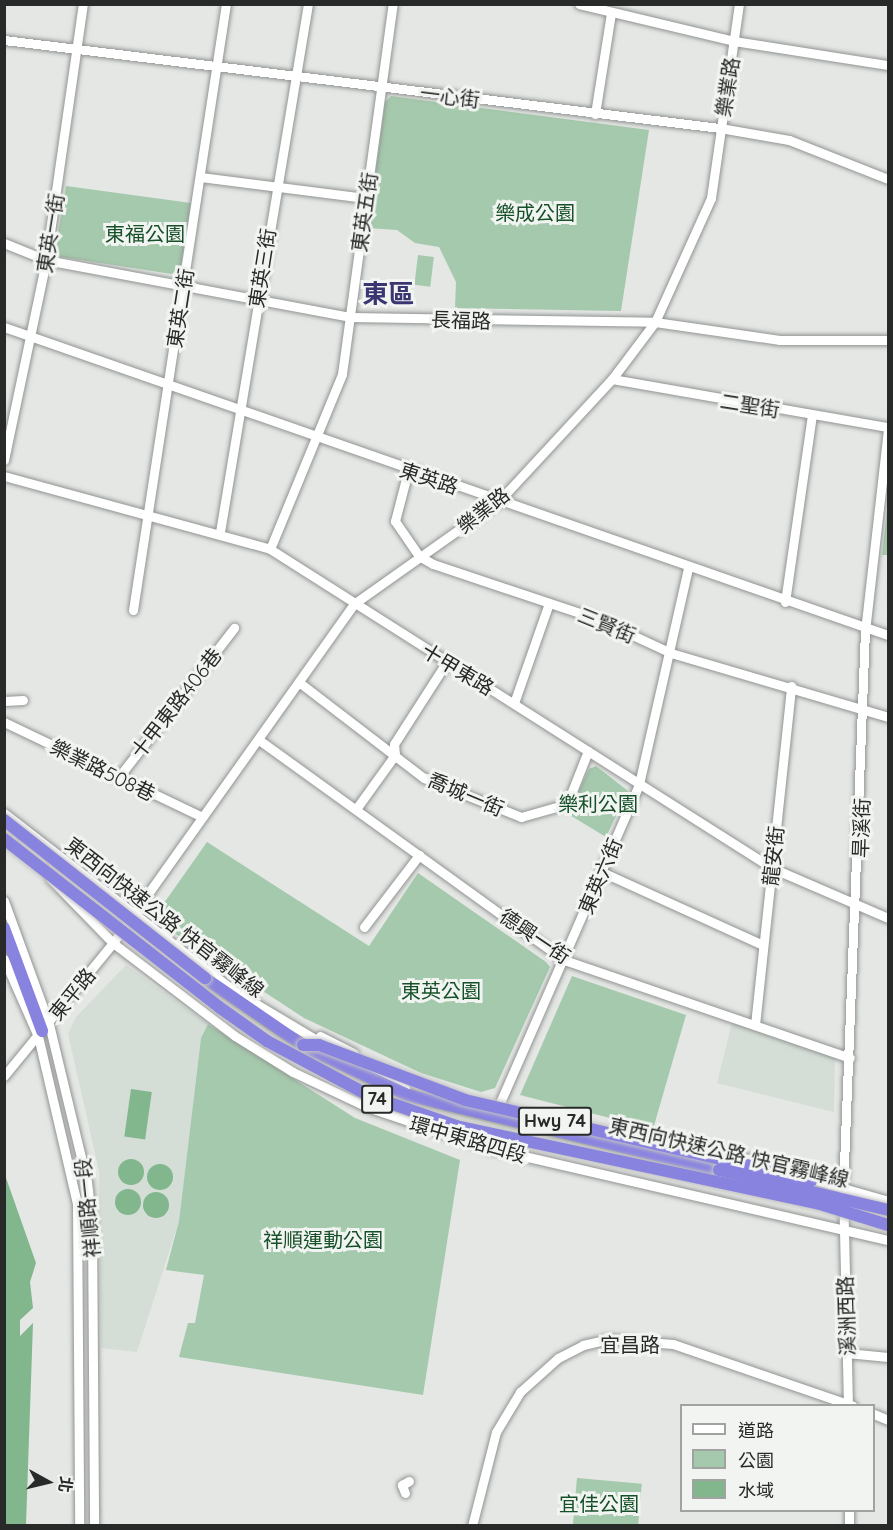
<!DOCTYPE html>
<meta charset="utf-8">
<style>
body{margin:0}
#map{position:relative;width:893px;height:1530px;overflow:hidden;background:#e4e7e4;font-family:Quicksand,"Noto Sans TC",sans-serif}
div>[style]{position:absolute}
.built>*{inset:0;background:#d4ded6}
.green>*{inset:0;background:#a5c9ac;transform-origin:0 0}
.water>*{inset:0;background:#82b68d;transform-origin:0 0}
.round{border-radius:50%}
.roads{filter:drop-shadow(0 0 2px #919492) drop-shadow(0 0 2px #919492)}
.minor>*{height:9px;margin:-4.5px;padding:0 4.5px;transform-origin:4.5px;border-radius:4.5px;background:#fff}
.highway>*{height:12px;margin:-6px;padding:0 6px;transform-origin:6px;border-radius:6px;background:#8983e0}
.bridges{filter:drop-shadow(0 0 2px #c3c3c3) drop-shadow(0 0 2px #c3c3c3)}
.highway-bridge>*{height:12px;margin:-6px;padding:0 6px;transform-origin:6px;border-radius:6px;background:#8983e0}
span{translate:-50% -50%;white-space:nowrap;text-align:center;line-height:1.15;-webkit-text-stroke:6px #f1f4f1;paint-order:stroke}
.shield-label span{padding:2px 4px;background:#f1f4f1;border:2px solid;border-radius:4px;-webkit-text-stroke-width:0}
.shield-label{font-size:18px;color:#282a29;font-weight:700}
.street-label{font-size:20px;color:#282a29}
.park-label{font-size:20px;color:#165029}
.district-label{font-size:26px;color:#3b3672;font-weight:700}
.frame{position:absolute;inset:0;border:6px solid #282a29;pointer-events:none}
.legend{position:absolute;left:680px;top:1404px;width:195px;height:108px;box-sizing:border-box;background:#f1f4f1;border:2px solid #a1a3a1;margin:0;padding:8px 10px;list-style:none;font-size:18px;color:#282a29}
.legend li{display:flex;align-items:center;gap:12px;height:30px}
.legend b{width:30px;border:2px solid #a1a3a1}
.north{position:absolute;left:18px;top:1452px;width:60px;height:60px;-webkit-text-stroke:4px #f1f4f1;paint-order:stroke;rotate:98deg;font-size:16px;font-weight:700;line-height:24px;text-align:center;color:#282a29}
.north::after{content:'';display:block;margin:auto;width:21px;height:27px;background:#282a29;clip-path:polygon(50% 0,100% 100%,50% 72%,0 100%)}
</style>
<div id="map">
<div class="built">
<i style="clip-path:polygon(126px 965px,208px 1024px,201px 1038px,179px 1221px,137px 1352px,101px 1348px,99px 1171px,68px 1034px,76px 1017px)"></i>
<i style="clip-path:polygon(733px 1019px,835px 1058px,834px 1112px,717px 1083px)"></i>
</div>
<div class="green">
<i style="clip-path:polygon(391px 96px,649px 130px,621px 311px,455px 308px,456px 282px,439px 247px,415px 243px,397px 230px,368px 228px,385px 102px)"></i>
<i style="clip-path:polygon(66px 186px,191px 203px,181px 265px,172px 274px,54px 256px)"></i>
<i style="left:418px;top:255px;width:16px;height:30px;rotate:7deg"></i>
<i style="clip-path:polygon(888px 501px,888px 555px,882px 555px)"></i>
<i style="clip-path:polygon(596px 766px,628px 791px,606px 837px,568px 814px,589px 769px)"></i>
<i style="clip-path:polygon(207px 842px,369px 946px,418px 873px,546px 962px,550px 967px,495px 1088px,481px 1092px,421px 1073px,304px 1018px,162px 925px,157px 913px)"></i>
<i style="clip-path:polygon(572px 976px,686px 1015px,653px 1129px,520px 1095px)"></i>
<i style="clip-path:polygon(208px 1024px,355px 1118px,460px 1160px,423px 1395px,179px 1357px,188px 1323px,195px 1323px,204px 1275px,166px 1270px,179px 1221px,201px 1038px)"></i>
<i style="left:577px;top:1478px;width:65px;height:47px;rotate:5deg"></i>
</div>
<div class="water">
<i style="left:131px;top:1089px;width:21px;height:48px;rotate:8deg"></i>
<i class="round" style="left:118px;top:1159px;width:26px;height:26px"></i>
<i class="round" style="left:147px;top:1164px;width:26px;height:26px"></i>
<i style="clip-path:polygon(5px 1175px,36px 1263px,30px 1282px,33px 1308px,20px 1320px,20px 1336px,33px 1323px,26px 1525px,5px 1525px)"></i>
<i class="round" style="left:115px;top:1189px;width:26px;height:26px"></i>
<i class="round" style="left:143px;top:1192px;width:26px;height:26px"></i>
</div>
<div class="roads">
<div class="minor">
<i style="left:579px;top:4px;width:159px;rotate:13.4deg"></i>
<i style="left:734px;top:41px;width:156px;rotate:8.9deg"></i>
<i style="left:4px;top:40px;width:721px;rotate:7.01deg"></i>
<i style="left:720px;top:128px;width:70px;rotate:9.9deg"></i>
<i style="left:789px;top:140px;width:106px;rotate:21.5deg"></i>
<i style="left:595px;top:114px;width:102px;rotate:-81deg"></i>
<i style="left:201px;top:177px;width:165px;rotate:7.3deg"></i>
<i style="left:4px;top:243px;width:45px;rotate:22deg"></i>
<i style="left:46px;top:260px;width:309px;rotate:10.6deg"></i>
<i style="left:350px;top:317px;width:305px;rotate:0.9deg"></i>
<i style="left:655px;top:322px;width:126px;rotate:8.2deg"></i>
<i style="left:780px;top:340px;width:108px"></i>
<i style="left:4px;top:327px;width:936px;rotate:19.21deg"></i>
<i style="left:612px;top:379px;width:280px;rotate:9.9deg"></i>
<i style="left:4px;top:460px;width:204px;rotate:-78.1deg"></i>
<i style="left:46px;top:260px;width:259px;rotate:-81.8deg"></i>
<i style="left:408px;top:471px;width:52px;rotate:104.6deg"></i>
<i style="left:395px;top:521px;width:42px;rotate:55.6deg"></i>
<i style="left:419px;top:556px;width:16px;rotate:30deg"></i>
<i style="left:433px;top:564px;width:176px;rotate:18.5deg"></i>
<i style="left:600px;top:620px;width:78px;rotate:24.9deg"></i>
<i style="left:671px;top:653px;width:226px;rotate:16.4deg"></i>
<i style="left:4px;top:476px;width:276px;rotate:15.3deg"></i>
<i style="left:270px;top:549px;width:595px;rotate:32.43deg"></i>
<i style="left:772px;top:868px;width:126px;rotate:23.3deg"></i>
<i style="left:220px;top:532px;width:535px;rotate:-80.54deg"></i>
<i style="left:270px;top:549px;width:189px;rotate:-67.6deg"></i>
<i style="left:342px;top:374px;width:373px;rotate:-82.2deg"></i>
<i style="left:785px;top:602px;width:189px;rotate:-81.8deg"></i>
<i style="left:133px;top:610px;width:613px;rotate:-81.28deg"></i>
<i style="left:300px;top:683px;width:156px;rotate:37.5deg"></i>
<i style="left:424px;top:778px;width:105px;rotate:21.9deg"></i>
<i style="left:521px;top:817px;width:48px;rotate:-15.8deg"></i>
<i style="left:567px;top:804px;width:57px;rotate:-68.4deg"></i>
<i style="left:4px;top:701px;width:19px;rotate:-3deg"></i>
<i style="left:514px;top:703px;width:106px;rotate:-70.7deg"></i>
<i style="left:4px;top:722px;width:220px;rotate:25.6deg"></i>
<i style="left:259px;top:740px;width:376px;rotate:35.8deg"></i>
<i style="left:564px;top:960px;width:302px;rotate:18.9deg"></i>
<i style="left:118px;top:778px;width:190px;rotate:-52.3deg"></i>
<i style="left:356px;top:809px;width:67px;rotate:-54.2deg"></i>
<i style="left:395px;top:755px;width:11px;rotate:-95deg"></i>
<i style="left:394px;top:744px;width:96px;rotate:-57.3deg"></i>
<i style="left:4px;top:813px;width:289px;rotate:37.7deg"></i>
<i style="left:233px;top:990px;width:107px;rotate:30.9deg"></i>
<i style="left:23px;top:839px;width:31px;rotate:54deg"></i>
<i style="left:602px;top:872px;width:177px;rotate:24.4deg"></i>
<i style="left:50px;top:878px;width:91px;rotate:45.9deg"></i>
<i style="left:113px;top:943px;width:153px;rotate:37.3deg"></i>
<i style="left:235px;top:1036px;width:68px;rotate:31.8deg"></i>
<i style="left:293px;top:1072px;width:82px;rotate:25.3deg"></i>
<i style="left:367px;top:1107px;width:129px;rotate:18.6deg"></i>
<i style="left:489px;top:1148px;width:409px;rotate:13deg"></i>
<i style="left:4px;top:901px;width:131px;rotate:69.9deg"></i>
<i style="left:49px;top:1024px;width:163px;rotate:76.5deg"></i>
<i style="left:87px;top:1182px;width:42px;rotate:83.2deg"></i>
<i style="left:92px;top:1224px;width:302px;rotate:89.6deg"></i>
<i style="left:364px;top:927px;width:91px;rotate:-52.6deg"></i>
<i style="left:4px;top:959px;width:84px;rotate:66.2deg"></i>
<i style="left:38px;top:1036px;width:171px;rotate:76.9deg"></i>
<i style="left:77px;top:1203px;width:323px;rotate:89.6deg"></i>
<i style="left:755px;top:1025px;width:341px;rotate:-83.9deg"></i>
<i style="left:320px;top:1036px;width:38px;rotate:27deg"></i>
<i style="left:372px;top:1070px;width:38px;rotate:29deg"></i>
<i style="left:4px;top:1076px;width:172px;rotate:-50.7deg"></i>
<i style="left:113px;top:943px;width:417px;rotate:-54.6deg"></i>
<i style="left:355px;top:603px;width:176px;rotate:-35.3deg"></i>
<i style="left:499px;top:501px;width:166px;rotate:-47.2deg"></i>
<i style="left:612px;top:379px;width:71px;rotate:-53deg"></i>
<i style="left:655px;top:322px;width:136px;rotate:-65.7deg"></i>
<i style="left:711px;top:198px;width:196px;rotate:-81.8deg"></i>
<i style="left:499px;top:1105px;width:350px;rotate:-66.4deg"></i>
<i style="left:639px;top:784px;width:221px;rotate:-77.2deg"></i>
<i style="left:678px;top:1143px;width:76px;rotate:12.9deg"></i>
<i style="left:808px;top:1178px;width:83px;rotate:16deg"></i>
<i style="left:847px;top:1353px;width:41px;rotate:5.6deg"></i>
<i style="left:848px;top:1406px;width:216px;rotate:-91.3deg"></i>
<i style="left:843px;top:1190px;width:559px;rotate:-87.75deg"></i>
<i style="left:865px;top:631px;width:202px;rotate:-83.5deg"></i>
<i style="left:874px;top:1414px;width:15px;rotate:23deg"></i>
<i style="left:405px;top:1493px;width:9px;rotate:-111deg"></i>
<i style="left:402px;top:1485px;width:8px;rotate:-30deg"></i>
<i style="left:849px;top:1510px;width:16px;rotate:90deg"></i>
<i style="left:472px;top:1526px;width:97px;rotate:-75.7deg"></i>
<i style="left:496px;top:1432px;width:47px;rotate:-59deg"></i>
<i style="left:520px;top:1392px;width:51px;rotate:-41.8deg"></i>
<i style="left:558px;top:1358px;width:28px;rotate:-27deg"></i>
<i style="left:583px;top:1345px;width:26px;rotate:-13deg"></i>
<i style="left:608px;top:1339px;width:65px;rotate:4.4deg"></i>
<i style="left:673px;top:1344px;width:190px;rotate:19deg"></i>
</div>
<div class="highway">
<i style="left:4px;top:928px;width:110px;rotate:69.7deg"></i>
<i style="left:205px;top:978px;width:124px;rotate:34.5deg"></i>
<i style="left:307px;top:1048px;width:111px;rotate:25deg"></i>
<i style="left:408px;top:1095px;width:320px;rotate:13.6deg"></i>
</div>
</div>
<div class="bridges">
<div class="highway-bridge">
<i style="left:4px;top:820px;width:256px;rotate:38.2deg"></i>
<i style="left:4px;top:839px;width:273px;rotate:38deg"></i>
<i style="left:219px;top:1007px;width:59px;rotate:35.3deg"></i>
<i style="left:267px;top:1041px;width:117px;rotate:28.1deg"></i>
<i style="left:370px;top:1096px;width:91px;rotate:19.2deg"></i>
<i style="left:456px;top:1126px;width:372px;rotate:12.1deg"></i>
<i style="left:820px;top:1204px;width:71px;rotate:17.2deg"></i>
<i style="left:303px;top:1045px;width:16px"></i>
<i style="left:319px;top:1045px;width:156px;rotate:20.6deg"></i>
<i style="left:465px;top:1100px;width:356px;rotate:13deg"></i>
<i style="left:719px;top:1170px;width:174px;rotate:13.3deg"></i>
</div>
</div>
<div class="shield-label">
<span style="left:377px;top:1099px">74</span>
<span style="left:555px;top:1121px">Hwy 74</span>
</div>
<div class="street-label">
<span style="left:727px;top:87px;rotate:-81deg">樂業路</span>
<span style="left:450px;top:96px;rotate:7deg">一心街</span>
<span style="left:364px;top:212px;rotate:-82deg">東英五街</span>
<span style="left:50px;top:233px;rotate:-81deg">東英一街</span>
<span style="left:262px;top:268px;rotate:-81deg">東英三街</span>
<span style="left:180px;top:308px;rotate:-81deg">東英二街</span>
<span style="left:461px;top:320px;rotate:2deg">長福路</span>
<span style="left:750px;top:405px;rotate:9deg">二聖街</span>
<span style="left:429px;top:478px;rotate:18deg">東英路</span>
<span style="left:483px;top:510px;rotate:-38deg">樂業路</span>
<span style="left:607px;top:625px;rotate:22deg">三賢街</span>
<span style="left:458px;top:669px;rotate:31deg">十甲東路</span>
<span style="left:176px;top:703px;rotate:-52deg">十甲東路406巷</span>
<span style="left:103px;top:770px;rotate:26deg">樂業路508巷</span>
<span style="left:466px;top:794px;rotate:23deg">喬城一街</span>
<span style="left:861px;top:828px;rotate:-88deg">旱溪街</span>
<span style="left:773px;top:856px;rotate:-84deg">龍安街</span>
<span style="left:600px;top:876px;rotate:-67deg">東英六街</span>
<span style="left:165px;top:917px;rotate:38deg">東西向快速公路 快官霧峰線</span>
<span style="left:535px;top:936px;rotate:34deg">德興一街</span>
<span style="left:72px;top:994px;rotate:-51deg">東平路</span>
<span style="left:468px;top:1139px;rotate:16deg">環中東路四段</span>
<span style="left:729px;top:1152px;rotate:13deg">東西向快速公路 快官霧峰線</span>
<span style="left:87px;top:1208px;rotate:-96deg">祥順路一段</span>
<span style="left:846px;top:1316px;rotate:-92deg">溪洲西路</span>
<span style="left:630px;top:1344px">宜昌路</span>
</div>
<div class="park-label">
<span style="left:535px;top:212px">樂成公園</span>
<span style="left:145px;top:233px">東福公園</span>
<span style="left:598px;top:803px">樂利公園</span>
<span style="left:441px;top:990px">東英公園</span>
<span style="left:323px;top:1239px">祥順運動公園</span>
<span style="left:599px;top:1503px">宜佳公園</span>
</div>
<div class="district-label">
<span style="left:388px;top:294px">東區</span>
</div>
<div class="frame"></div>
<ul class="legend">
<li><b style="height:8px;background:#fff"></b>道路</li>
<li><b style="height:16px;background:#a5c9ac"></b>公園</li>
<li><b style="height:16px;background:#82b68d"></b>水域</li>
</ul>
<div class="north">北</div>
</div>
